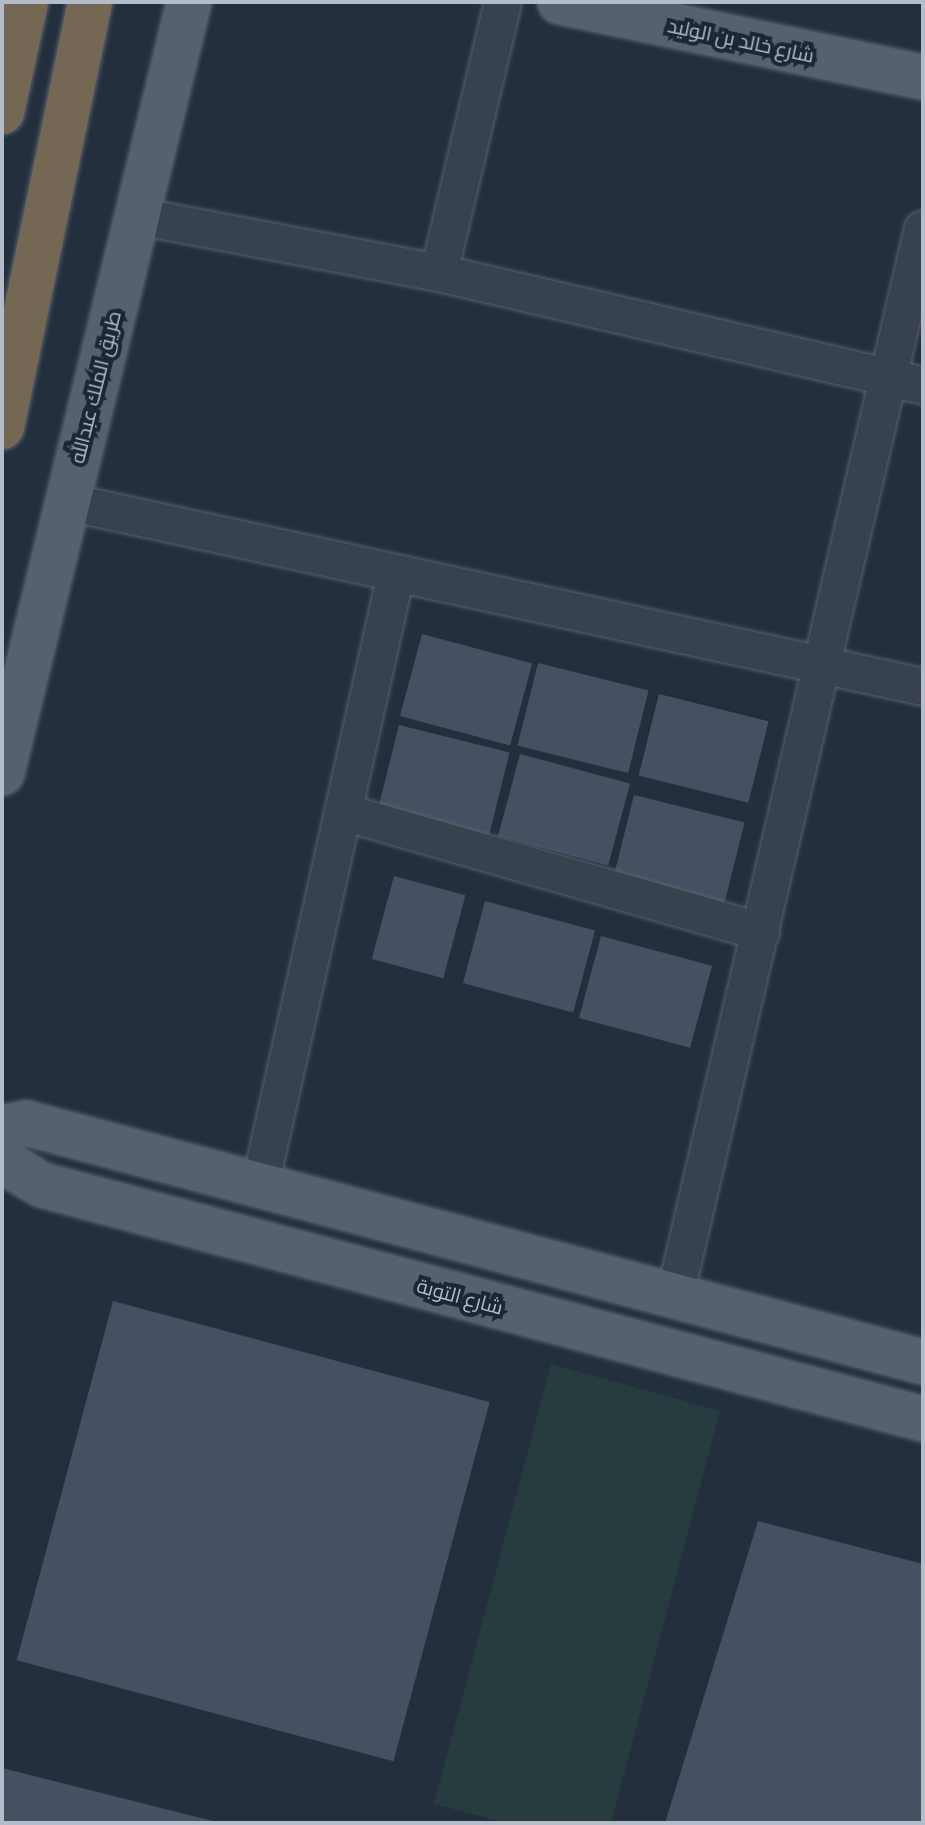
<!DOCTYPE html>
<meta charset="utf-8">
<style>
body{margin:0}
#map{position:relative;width:925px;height:1825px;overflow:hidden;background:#242f3e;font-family:"Titillium Web",Cairo,sans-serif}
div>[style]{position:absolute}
.green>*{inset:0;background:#263c3f}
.building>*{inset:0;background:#455162;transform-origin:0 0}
.roads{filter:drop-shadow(0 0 2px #565f6c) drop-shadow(0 0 2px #565f6c)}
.minor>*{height:36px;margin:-18px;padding:0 18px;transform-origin:18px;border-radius:18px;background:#38414e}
.major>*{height:44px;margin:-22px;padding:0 22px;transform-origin:22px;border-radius:22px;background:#56606e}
.highway>*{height:44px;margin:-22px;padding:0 22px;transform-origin:22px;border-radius:22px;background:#746855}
span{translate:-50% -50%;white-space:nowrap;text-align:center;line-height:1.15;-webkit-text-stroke:8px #1d2633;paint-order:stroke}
.street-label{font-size:20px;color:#b4bcc9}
.frame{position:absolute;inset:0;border:4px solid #b4bcc9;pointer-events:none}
</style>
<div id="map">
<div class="green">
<i style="clip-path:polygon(551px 1364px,720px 1411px,611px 1823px,507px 1823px,434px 1804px)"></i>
</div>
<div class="building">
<i style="left:422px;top:634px;width:114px;height:85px;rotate:15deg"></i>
<i style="left:538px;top:663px;width:114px;height:85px;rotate:14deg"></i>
<i style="left:659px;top:694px;width:113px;height:84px;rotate:14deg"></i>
<i style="left:399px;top:725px;width:114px;height:85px;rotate:14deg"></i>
<i style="left:520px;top:754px;width:114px;height:85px;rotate:15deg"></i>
<i style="left:634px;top:795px;width:114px;height:85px;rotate:14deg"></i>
<i style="left:394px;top:876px;width:74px;height:86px;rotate:15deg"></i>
<i style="left:485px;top:901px;width:114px;height:85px;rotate:15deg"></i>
<i style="left:601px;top:936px;width:115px;height:85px;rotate:15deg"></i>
<i style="left:113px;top:1301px;width:390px;height:372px;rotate:15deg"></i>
<i style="clip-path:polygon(758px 1521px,923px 1564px,923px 1823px,665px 1823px)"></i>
<i style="clip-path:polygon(2px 1768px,217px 1822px,217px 1823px,2px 1823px)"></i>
</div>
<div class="roads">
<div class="minor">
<i style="left:137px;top:216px;width:307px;rotate:10.7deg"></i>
<i style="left:439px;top:273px;width:497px;rotate:13.1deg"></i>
<i style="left:439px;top:273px;width:278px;rotate:-76.7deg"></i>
<i style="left:68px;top:502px;width:875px;rotate:12.21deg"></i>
<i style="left:343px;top:812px;width:435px;rotate:16deg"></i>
<i style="left:260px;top:1186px;width:627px;rotate:-77.47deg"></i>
<i style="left:675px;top:1296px;width:1095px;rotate:-76.92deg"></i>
</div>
<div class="major">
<i style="left:560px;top:2px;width:371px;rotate:11.7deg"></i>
<i style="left:2px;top:773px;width:793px;rotate:-76.37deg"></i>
<i style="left:2px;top:1128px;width:25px;rotate:-12deg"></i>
<i style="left:26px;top:1123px;width:928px;rotate:14.92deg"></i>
<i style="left:2px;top:1161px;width:47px;rotate:31deg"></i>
<i style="left:42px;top:1185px;width:912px;rotate:14.87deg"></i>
</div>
<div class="highway">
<i style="left:2px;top:112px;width:113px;rotate:-77.7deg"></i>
<i style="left:2px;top:427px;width:434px;rotate:-78.3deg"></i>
</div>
</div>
<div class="street-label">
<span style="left:741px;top:40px;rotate:12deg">شارع خالد بن الوليد</span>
<span style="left:95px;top:387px;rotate:-76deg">طريق الملك عبدالله</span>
<span style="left:460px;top:1296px;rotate:15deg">شارع التوبة</span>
</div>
<div class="frame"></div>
</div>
